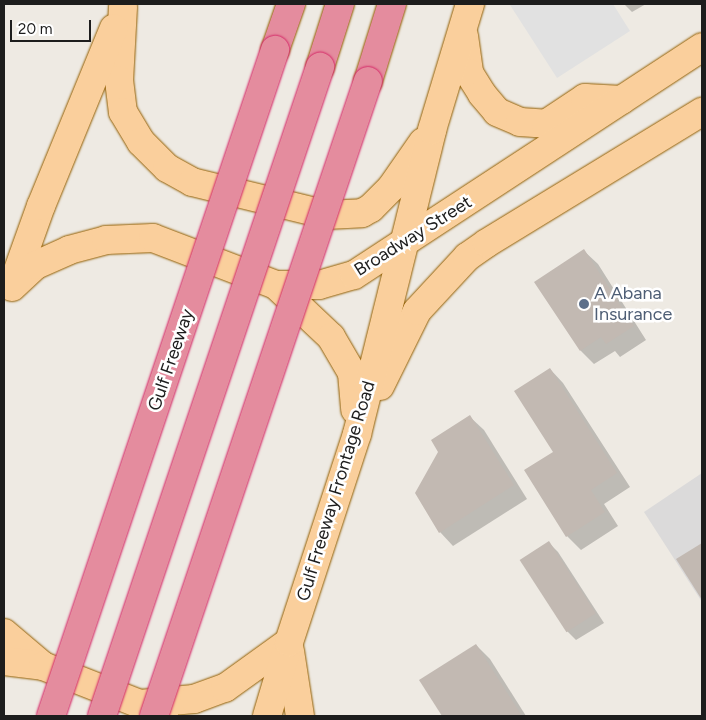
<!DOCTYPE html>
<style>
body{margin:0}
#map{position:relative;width:706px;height:720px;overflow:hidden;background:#eeeae3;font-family:Figtree,sans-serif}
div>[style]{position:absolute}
.residential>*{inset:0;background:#dbdada}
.parking>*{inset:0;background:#e1e1e1}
.shadow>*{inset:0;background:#0003}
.building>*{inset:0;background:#c2b9b2;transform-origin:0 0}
.roads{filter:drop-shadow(0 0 1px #935f03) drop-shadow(0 0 1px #935f03)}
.major>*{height:28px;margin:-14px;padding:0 14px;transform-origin:14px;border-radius:14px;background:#facf9c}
.highway>*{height:28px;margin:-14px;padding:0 14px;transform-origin:14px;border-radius:14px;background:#e48c9e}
.bridges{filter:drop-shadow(0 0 1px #d42767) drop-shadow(0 0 1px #d42767)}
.highway-bridge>*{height:28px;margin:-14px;padding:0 14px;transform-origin:14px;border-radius:14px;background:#e48c9e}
.dots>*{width:14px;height:14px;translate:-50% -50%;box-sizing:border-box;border:2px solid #fff;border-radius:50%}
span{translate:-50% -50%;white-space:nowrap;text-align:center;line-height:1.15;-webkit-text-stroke:5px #fff;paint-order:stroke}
.street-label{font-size:18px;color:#1d1d1d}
.service-label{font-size:18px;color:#4e5e75}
.left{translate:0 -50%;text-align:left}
.frame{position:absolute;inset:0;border:5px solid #1d1d1d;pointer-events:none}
.scale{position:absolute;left:10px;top:20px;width:81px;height:22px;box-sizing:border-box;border:2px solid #1d1d1d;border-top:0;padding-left:6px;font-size:15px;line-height:18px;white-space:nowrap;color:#1d1d1d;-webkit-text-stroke:4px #fff;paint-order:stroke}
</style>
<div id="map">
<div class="residential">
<i style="clip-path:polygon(702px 473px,702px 602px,644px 512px)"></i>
</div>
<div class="parking">
<i style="clip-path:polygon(512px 4px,613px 4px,630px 31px,557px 78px,510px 5px)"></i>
</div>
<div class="shadow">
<i style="clip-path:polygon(624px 4px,646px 4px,632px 12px)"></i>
<i style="clip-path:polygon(584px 251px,598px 264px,646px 340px,620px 357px,615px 351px,594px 364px,581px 351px)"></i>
<i style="clip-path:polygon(550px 369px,563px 383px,630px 487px,604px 504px,618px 526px,581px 550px,567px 536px,555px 452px)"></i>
<i style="clip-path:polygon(470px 417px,484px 430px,527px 499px,453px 546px,440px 532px)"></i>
<i style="clip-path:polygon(549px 543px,558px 552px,604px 623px,576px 640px,567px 631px)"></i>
<i style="clip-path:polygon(702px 544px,702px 597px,678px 559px)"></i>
<i style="clip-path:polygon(476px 645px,490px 659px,526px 716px,444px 716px,421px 680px)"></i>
</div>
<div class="building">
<i style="clip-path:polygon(584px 249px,634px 326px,606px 344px,601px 337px,580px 351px,534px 282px)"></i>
<i style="clip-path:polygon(550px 368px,617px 473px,591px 490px,605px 512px,566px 537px,524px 470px,553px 452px,514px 391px)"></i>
<i style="clip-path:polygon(470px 415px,514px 485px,439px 533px,415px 493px,438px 452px,431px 440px)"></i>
<i style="left:549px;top:541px;width:86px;height:35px;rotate:57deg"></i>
<i style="clip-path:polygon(702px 543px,702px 600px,676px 559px)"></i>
<i style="clip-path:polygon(476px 644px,522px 716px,442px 716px,419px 680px)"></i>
</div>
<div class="roads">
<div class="major">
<i style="left:123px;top:7px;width:73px;rotate:93.1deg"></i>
<i style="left:119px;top:80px;width:32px;rotate:83deg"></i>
<i style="left:123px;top:112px;width:35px;rotate:59deg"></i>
<i style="left:141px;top:142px;width:37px;rotate:45deg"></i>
<i style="left:167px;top:168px;width:29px;rotate:29deg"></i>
<i style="left:192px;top:182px;width:139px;rotate:13.7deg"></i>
<i style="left:327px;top:215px;width:35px;rotate:-3deg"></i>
<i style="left:362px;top:213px;width:10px;rotate:-29deg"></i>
<i style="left:371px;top:208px;width:28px;rotate:-45deg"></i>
<i style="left:391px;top:188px;width:56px;rotate:-55.2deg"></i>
<i style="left:464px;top:36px;width:37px;rotate:82deg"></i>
<i style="left:469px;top:73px;width:25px;rotate:58deg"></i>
<i style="left:482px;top:94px;width:23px;rotate:50deg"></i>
<i style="left:497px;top:112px;width:25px;rotate:23deg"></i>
<i style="left:520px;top:122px;width:26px;rotate:4deg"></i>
<i style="left:546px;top:124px;width:47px;rotate:-33.7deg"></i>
<i style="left:585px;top:98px;width:37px;rotate:3deg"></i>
<i style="left:13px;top:284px;width:83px;rotate:-70.3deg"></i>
<i style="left:41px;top:206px;width:192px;rotate:-67.7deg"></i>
<i style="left:12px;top:287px;width:33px;rotate:-43deg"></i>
<i style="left:36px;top:265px;width:36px;rotate:-24deg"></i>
<i style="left:69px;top:250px;width:38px;rotate:-15deg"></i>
<i style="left:106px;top:240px;width:47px;rotate:-2.4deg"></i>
<i style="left:153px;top:238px;width:132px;rotate:20.9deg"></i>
<i style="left:276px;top:285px;width:43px"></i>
<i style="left:319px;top:285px;width:36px;rotate:-16deg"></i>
<i style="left:354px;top:275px;width:416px;rotate:-33.2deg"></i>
<i style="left:278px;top:287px;width:73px;rotate:43.3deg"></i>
<i style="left:331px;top:337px;width:42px;rotate:59.7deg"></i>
<i style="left:352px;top:373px;width:37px;rotate:85deg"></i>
<i style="left:380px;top:386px;width:84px;rotate:-63.7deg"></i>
<i style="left:417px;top:311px;width:74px;rotate:-47.2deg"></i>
<i style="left:467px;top:257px;width:24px;rotate:-35deg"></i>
<i style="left:487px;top:243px;width:252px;rotate:-31.4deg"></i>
<i style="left:4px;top:633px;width:51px;rotate:40.2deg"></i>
<i style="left:290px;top:651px;width:66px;rotate:81.3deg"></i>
<i style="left:4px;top:661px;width:39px;rotate:7deg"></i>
<i style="left:43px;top:666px;width:104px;rotate:21.4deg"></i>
<i style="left:140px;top:704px;width:27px;rotate:27deg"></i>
<i style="left:140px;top:704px;width:54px;rotate:-5.3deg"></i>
<i style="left:194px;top:699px;width:33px;rotate:-20deg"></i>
<i style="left:225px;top:688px;width:79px;rotate:-35.7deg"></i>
<i style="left:267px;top:716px;width:77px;rotate:-73.4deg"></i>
<i style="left:289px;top:642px;width:219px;rotate:-71.9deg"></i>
<i style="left:357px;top:434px;width:313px;rotate:-76.1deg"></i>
<i style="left:432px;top:130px;width:132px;rotate:-73.2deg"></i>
</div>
<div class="highway">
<i style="left:275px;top:50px;width:49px;rotate:-70.8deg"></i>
<i style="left:320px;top:67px;width:66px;rotate:-72.4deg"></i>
<i style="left:368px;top:81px;width:81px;rotate:-72.7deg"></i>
</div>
</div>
<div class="bridges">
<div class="highway-bridge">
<i style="left:51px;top:716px;width:703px;rotate:-71.41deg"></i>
<i style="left:102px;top:716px;width:685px;rotate:-71.43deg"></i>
<i style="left:154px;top:716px;width:670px;rotate:-71.38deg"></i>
</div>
</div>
<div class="dots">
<i style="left:584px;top:304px;background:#5c6f8a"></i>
</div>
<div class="street-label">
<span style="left:413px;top:236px;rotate:-32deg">Broadway Street</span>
<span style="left:171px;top:360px;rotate:-71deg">Gulf Freeway</span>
<span style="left:336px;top:491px;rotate:-73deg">Gulf Freeway Frontage Road</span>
</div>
<div class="service-label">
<span class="left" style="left:594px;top:304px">A Abana<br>Insurance</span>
</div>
<div class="frame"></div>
<div class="scale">20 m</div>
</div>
